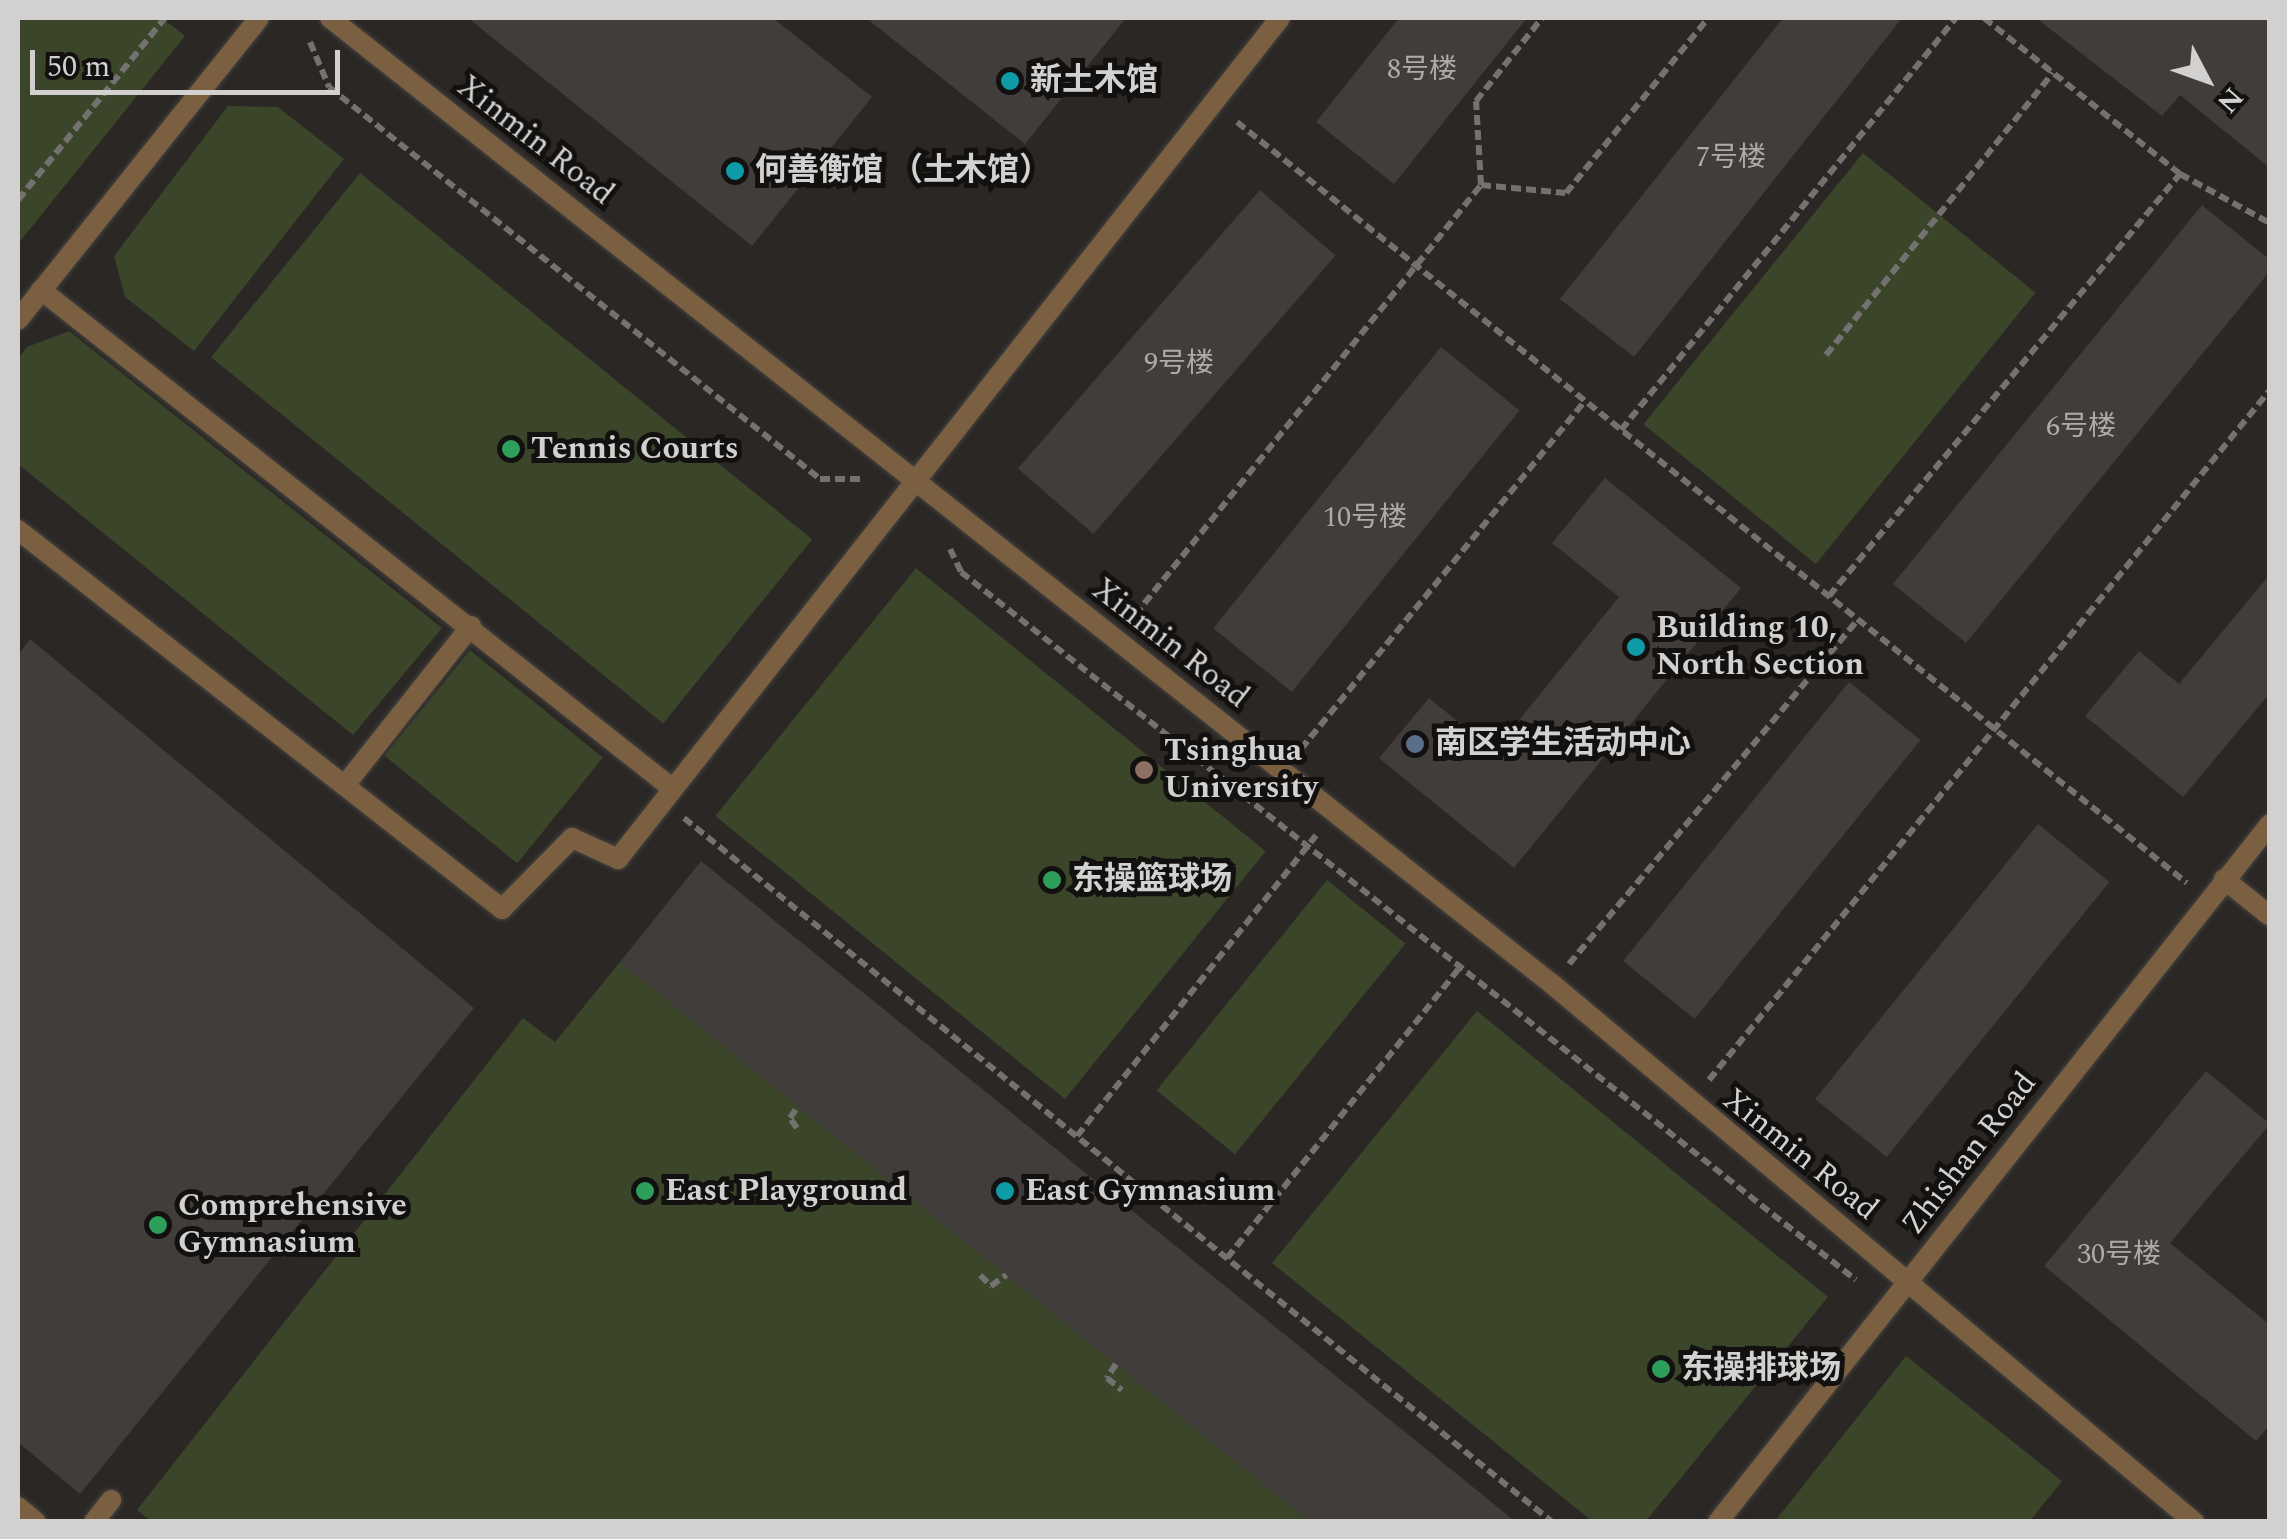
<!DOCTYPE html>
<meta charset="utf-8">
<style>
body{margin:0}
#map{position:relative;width:2287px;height:1539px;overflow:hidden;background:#2a2725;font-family:Spectral,"Noto Sans SC",serif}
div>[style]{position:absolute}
.green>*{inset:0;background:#3b452a;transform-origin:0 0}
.building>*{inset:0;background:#403d3b;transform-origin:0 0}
.path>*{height:6px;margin-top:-3px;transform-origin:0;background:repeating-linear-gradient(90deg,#747270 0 10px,transparent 0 15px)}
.roads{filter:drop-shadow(0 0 2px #454240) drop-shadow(0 0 2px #454240)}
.lane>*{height:20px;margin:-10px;padding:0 10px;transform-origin:10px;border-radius:10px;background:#7a6041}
.street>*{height:20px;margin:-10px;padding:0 10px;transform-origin:10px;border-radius:10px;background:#7a6041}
.dots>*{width:28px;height:28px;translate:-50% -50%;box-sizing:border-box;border:5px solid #121110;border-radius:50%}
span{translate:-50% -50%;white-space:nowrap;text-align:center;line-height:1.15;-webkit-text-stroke:10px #121110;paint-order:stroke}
.number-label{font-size:28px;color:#aeacaa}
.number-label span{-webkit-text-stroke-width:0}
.poi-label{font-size:32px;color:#d2d1cf;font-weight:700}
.left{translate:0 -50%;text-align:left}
.street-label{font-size:32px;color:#d2d1cf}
.frame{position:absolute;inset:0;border:20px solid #d2d1cf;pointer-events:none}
.north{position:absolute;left:2157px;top:30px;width:100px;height:100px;-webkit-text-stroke:8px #121110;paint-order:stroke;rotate:131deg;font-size:28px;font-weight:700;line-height:40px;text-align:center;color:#d2d1cf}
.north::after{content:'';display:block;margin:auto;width:35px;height:45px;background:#d2d1cf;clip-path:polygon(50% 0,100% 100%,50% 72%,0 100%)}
.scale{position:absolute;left:30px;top:50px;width:310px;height:45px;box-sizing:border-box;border:5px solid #d2d1cf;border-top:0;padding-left:12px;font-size:30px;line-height:35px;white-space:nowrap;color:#d2d1cf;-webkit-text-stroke:8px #121110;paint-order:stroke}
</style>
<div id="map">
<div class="green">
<i style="clip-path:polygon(18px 18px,162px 18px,185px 36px,18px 244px)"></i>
<i style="clip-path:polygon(228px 106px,278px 107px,344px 159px,194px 351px,125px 297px,114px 256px)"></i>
<i style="left:1863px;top:153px;width:222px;height:349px;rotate:39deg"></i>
<i style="left:360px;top:173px;width:582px;height:237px;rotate:39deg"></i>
<i style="clip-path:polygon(69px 331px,442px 628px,353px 735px,18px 464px,18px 359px,27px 347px)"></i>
<i style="left:916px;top:568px;width:450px;height:319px;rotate:39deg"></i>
<i style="left:470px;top:650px;width:171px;height:136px;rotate:39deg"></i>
<i style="left:1327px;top:880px;width:101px;height:271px;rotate:39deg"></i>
<i style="clip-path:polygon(620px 962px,1310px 1521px,152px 1522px,137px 1510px,523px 1018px,555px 1042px)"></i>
<i style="clip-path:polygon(1477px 1011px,1828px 1297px,1646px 1521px,1592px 1521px,1272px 1263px)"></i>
<i style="clip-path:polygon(1906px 1356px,2062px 1481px,2030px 1521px,1775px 1521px)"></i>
</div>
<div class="building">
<i style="clip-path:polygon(468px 18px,773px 18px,872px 97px,752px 246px)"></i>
<i style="clip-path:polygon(866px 18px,1126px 18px,1025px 144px)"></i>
<i style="clip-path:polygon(1399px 18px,1527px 18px,1394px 184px,1316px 122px)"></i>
<i style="clip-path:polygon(1783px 18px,1902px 18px,1634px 357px,1560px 299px)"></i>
<i style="clip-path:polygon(2036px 18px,2270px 18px,2270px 168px,2180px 95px,2162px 116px)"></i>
<i style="left:1260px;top:190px;width:100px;height:369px;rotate:41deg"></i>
<i style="clip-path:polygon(2202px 205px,2270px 260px,2270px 271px,1966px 643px,1893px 584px)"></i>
<i style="left:1441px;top:347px;width:101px;height:362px;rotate:39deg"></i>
<i style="clip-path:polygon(1605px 478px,1741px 588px,1514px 868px,1379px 758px,1429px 698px,1494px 751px,1619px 597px,1552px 543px)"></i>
<i style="clip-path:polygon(2270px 574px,2270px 693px,2183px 797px,2085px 716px,2139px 651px,2179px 684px)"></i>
<i style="clip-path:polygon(30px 639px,474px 1008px,80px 1494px,18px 1442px,18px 655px)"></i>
<i style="left:1849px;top:682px;width:92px;height:359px;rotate:39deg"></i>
<i style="left:2038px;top:824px;width:92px;height:354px;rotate:39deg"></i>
<i style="clip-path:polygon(701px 861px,1516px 1522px,1310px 1522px,1006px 1275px,620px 962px)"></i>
<i style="clip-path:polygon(2206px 1071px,2270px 1124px,2170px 1243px,2270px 1325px,2270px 1425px,2256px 1441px,2044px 1266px)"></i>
</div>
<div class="path">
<i style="left:1984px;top:18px;width:251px;rotate:38.5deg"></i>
<i style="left:2180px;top:174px;width:102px;rotate:28.6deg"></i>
<i style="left:310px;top:42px;width:49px;rotate:67.1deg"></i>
<i style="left:329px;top:87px;width:628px;rotate:38.6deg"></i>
<i style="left:820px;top:479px;width:45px"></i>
<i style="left:1237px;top:122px;width:1217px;rotate:38.7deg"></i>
<i style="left:1481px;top:185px;width:85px;rotate:5.4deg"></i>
<i style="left:1566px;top:193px;width:225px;rotate:-50.9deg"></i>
<i style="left:18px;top:200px;width:234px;rotate:-51.1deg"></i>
<i style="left:1826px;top:355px;width:362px;rotate:-51.2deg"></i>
<i style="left:1621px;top:430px;width:531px;rotate:-50.89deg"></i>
<i style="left:950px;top:549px;width:25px;rotate:64deg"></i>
<i style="left:961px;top:572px;width:1141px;rotate:38.35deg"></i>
<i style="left:1829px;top:596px;width:549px;rotate:-50.25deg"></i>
<i style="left:1135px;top:615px;width:552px;rotate:-51.18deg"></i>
<i style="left:1481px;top:185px;width:84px;rotate:-93.4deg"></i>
<i style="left:1476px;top:101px;width:106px;rotate:-51.5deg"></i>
<i style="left:1301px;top:749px;width:449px;rotate:-50.8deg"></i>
<i style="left:684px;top:818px;width:1118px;rotate:39.04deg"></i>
<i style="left:1569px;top:964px;width:449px;rotate:-50deg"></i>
<i style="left:1709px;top:1080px;width:889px;rotate:-50.89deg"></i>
<i style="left:797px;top:1128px;width:12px;rotate:-125deg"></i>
<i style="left:790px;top:1118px;width:14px;rotate:-56deg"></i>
<i style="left:1077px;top:1136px;width:384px;rotate:-51.5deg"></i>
<i style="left:1227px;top:1258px;width:376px;rotate:-51.3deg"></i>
<i style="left:980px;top:1275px;width:16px;rotate:45deg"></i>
<i style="left:991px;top:1286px;width:19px;rotate:-36deg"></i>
<i style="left:1116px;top:1364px;width:17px;rotate:123deg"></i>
<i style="left:1107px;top:1378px;width:19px;rotate:39deg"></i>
</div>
<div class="roads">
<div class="lane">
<i style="left:41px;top:290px;width:805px;rotate:38.29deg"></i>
<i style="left:18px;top:320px;width:386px;rotate:-51.4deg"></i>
<i style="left:18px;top:530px;width:615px;rotate:38.06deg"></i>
<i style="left:502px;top:909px;width:100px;rotate:-45.4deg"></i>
<i style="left:572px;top:838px;width:51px;rotate:24.5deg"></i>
<i style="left:618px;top:859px;width:1070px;rotate:-51.79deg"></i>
<i style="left:345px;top:785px;width:203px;rotate:-51.6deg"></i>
<i style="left:2224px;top:879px;width:59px;rotate:38.8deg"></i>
<i style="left:18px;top:1507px;width:23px;rotate:40deg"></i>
<i style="left:94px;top:1522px;width:28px;rotate:-52deg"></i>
</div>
<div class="street">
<i style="left:330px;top:18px;width:1558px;rotate:38.33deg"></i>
<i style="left:1552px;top:984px;width:838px;rotate:39.96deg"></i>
<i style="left:1718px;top:1522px;width:890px;rotate:-51.66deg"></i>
</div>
</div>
<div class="dots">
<i style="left:1010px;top:81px;background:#0f9aa8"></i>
<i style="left:735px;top:171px;background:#0f9aa8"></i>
<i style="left:511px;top:449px;background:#2e9e5b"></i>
<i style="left:1636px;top:647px;background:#0f9aa8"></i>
<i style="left:1415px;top:744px;background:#5c6f8a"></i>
<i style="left:1144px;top:770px;background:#8d6e63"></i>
<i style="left:1052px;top:880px;background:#2e9e5b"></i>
<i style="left:645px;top:1191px;background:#2e9e5b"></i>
<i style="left:1005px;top:1191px;background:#0f9aa8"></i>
<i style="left:158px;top:1225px;background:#2e9e5b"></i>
<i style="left:1661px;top:1369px;background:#2e9e5b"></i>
</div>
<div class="number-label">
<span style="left:1422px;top:70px">8号楼</span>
<span style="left:1731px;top:158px">7号楼</span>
<span style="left:1179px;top:364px">9号楼</span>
<span style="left:2081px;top:427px">6号楼</span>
<span style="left:1365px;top:518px">10号楼</span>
<span style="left:2119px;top:1255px">30号楼</span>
</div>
<div class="poi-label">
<span class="left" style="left:1030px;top:81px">新土木馆</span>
<span class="left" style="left:755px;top:171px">何善衡馆 （土木馆）</span>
<span class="left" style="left:531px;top:449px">Tennis Courts</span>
<span class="left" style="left:1656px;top:647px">Building 10,<br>North Section</span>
<span class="left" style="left:1435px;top:744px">南区学生活动中心</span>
<span class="left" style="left:1164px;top:770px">Tsinghua<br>University</span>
<span class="left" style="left:1072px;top:880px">东操篮球场</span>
<span class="left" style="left:665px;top:1191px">East Playground</span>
<span class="left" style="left:1025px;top:1191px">East Gymnasium</span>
<span class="left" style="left:178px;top:1225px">Comprehensive<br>Gymnasium</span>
<span class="left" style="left:1681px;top:1369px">东操排球场</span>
</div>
<div class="street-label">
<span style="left:535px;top:141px;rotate:38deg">Xinmin Road</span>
<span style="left:1170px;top:644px;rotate:38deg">Xinmin Road</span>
<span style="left:1970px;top:1154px;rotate:-52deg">Zhishan Road</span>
<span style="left:1800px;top:1155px;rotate:39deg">Xinmin Road</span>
</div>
<div class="frame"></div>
<div class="north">N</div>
<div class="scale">50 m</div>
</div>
